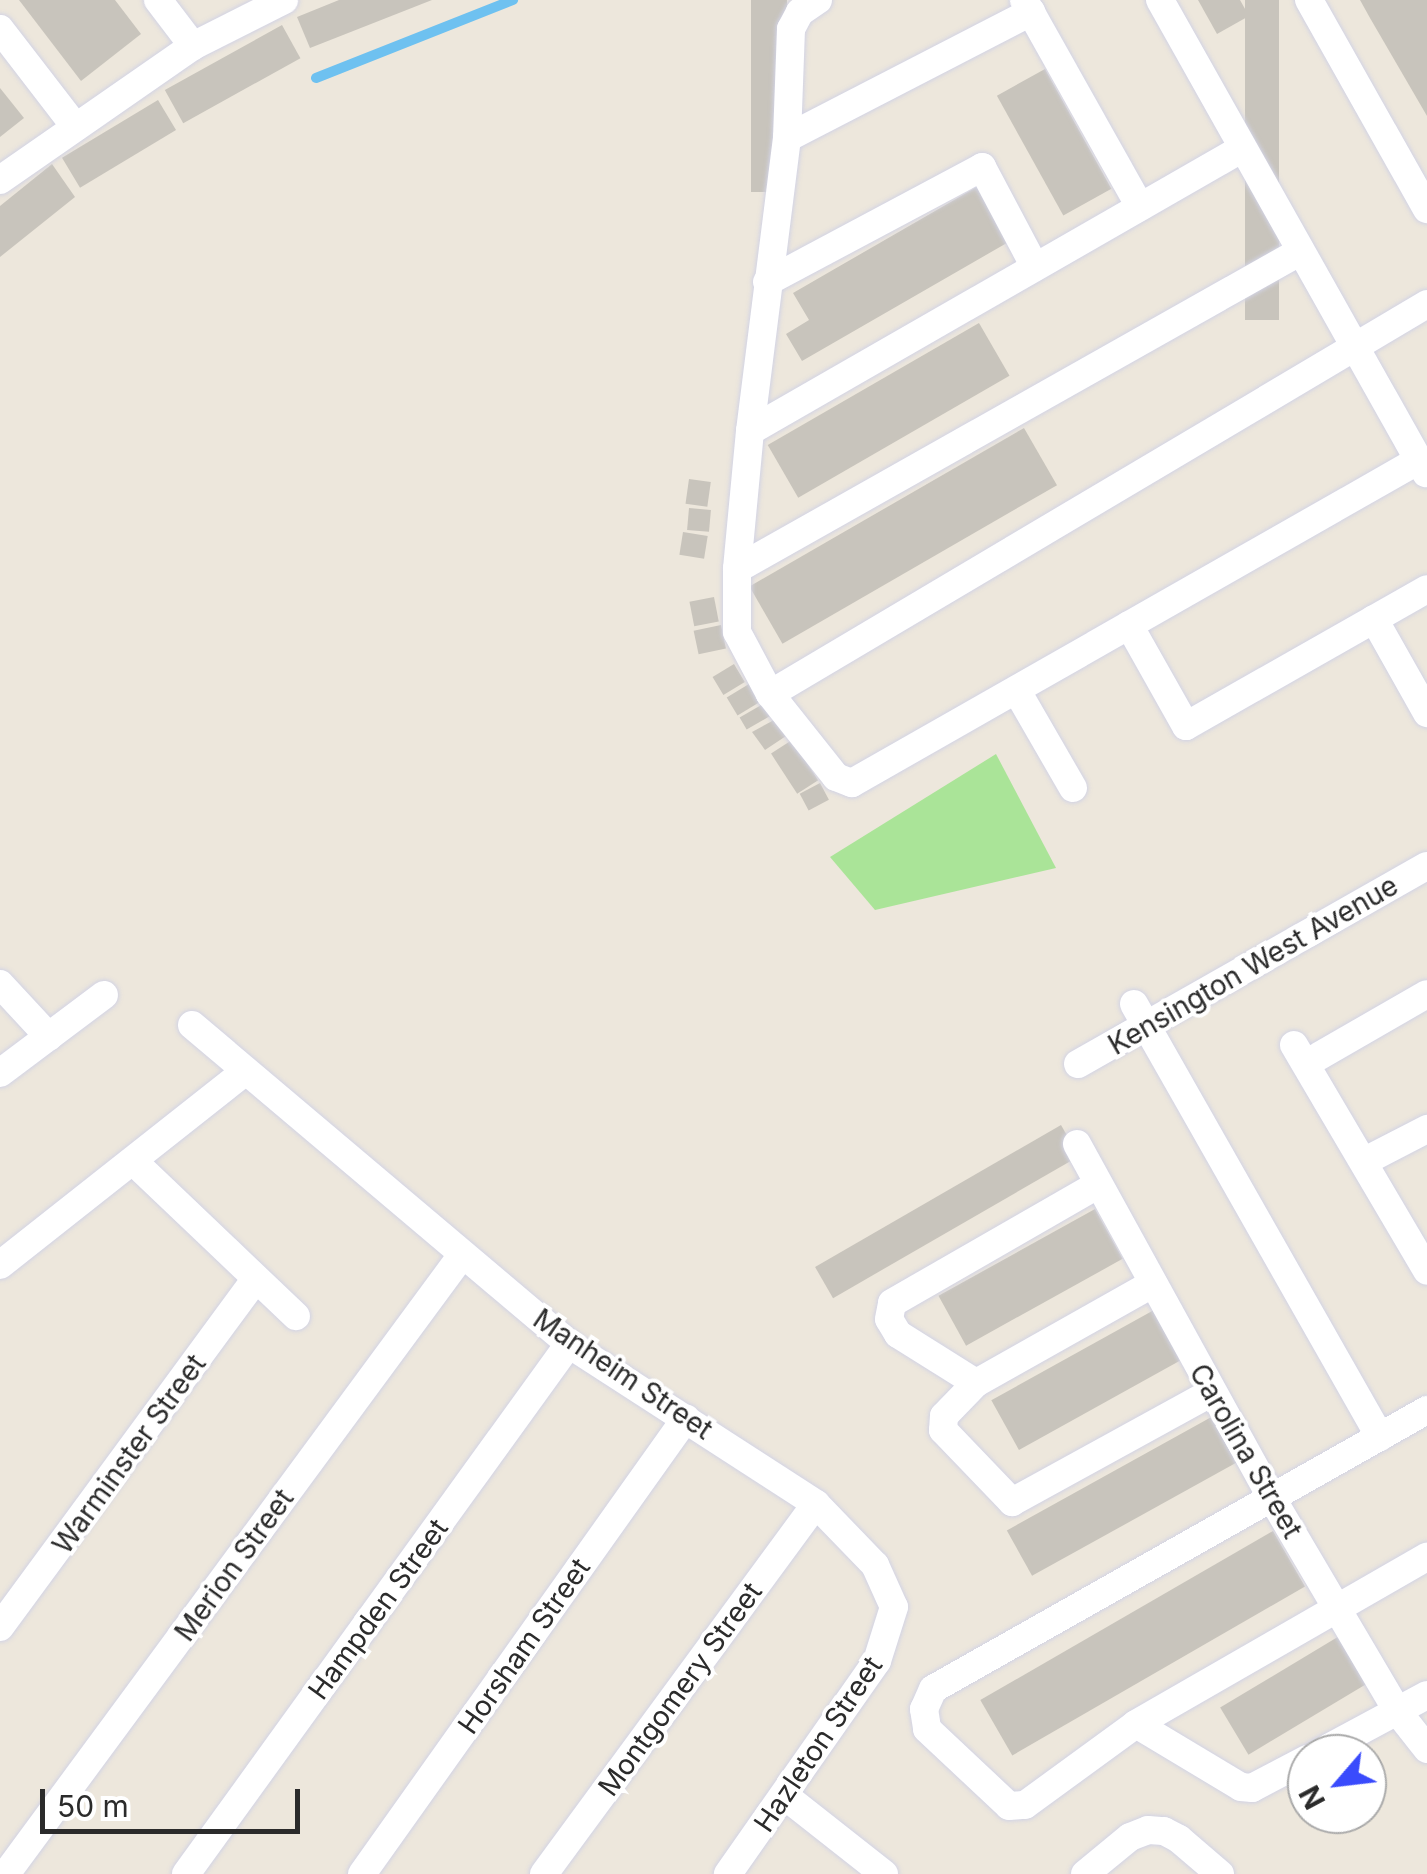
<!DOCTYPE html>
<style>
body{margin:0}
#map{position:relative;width:1427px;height:1874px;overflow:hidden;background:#ede7dc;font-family:Inter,sans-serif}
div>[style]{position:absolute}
.green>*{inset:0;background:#aae498}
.stream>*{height:10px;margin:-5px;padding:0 5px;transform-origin:5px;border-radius:5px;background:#6ec1f0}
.building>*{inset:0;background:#c8c4bc;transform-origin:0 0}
.roads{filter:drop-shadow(0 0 2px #d2d3e4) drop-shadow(0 0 2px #d2d3e4)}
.minor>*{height:28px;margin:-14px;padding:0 14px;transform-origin:14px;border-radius:14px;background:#fff}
span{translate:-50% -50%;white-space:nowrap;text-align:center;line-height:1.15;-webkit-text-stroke:8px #fff;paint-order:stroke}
.street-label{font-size:28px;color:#2b2b2b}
.north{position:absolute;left:1287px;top:1734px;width:100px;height:100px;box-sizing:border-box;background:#fff;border:2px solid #aaa;border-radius:50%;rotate:242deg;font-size:28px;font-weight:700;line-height:40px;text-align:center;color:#2b2b2b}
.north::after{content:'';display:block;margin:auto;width:35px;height:45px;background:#3a4bfc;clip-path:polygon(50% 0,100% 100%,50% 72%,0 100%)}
.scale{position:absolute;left:40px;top:1789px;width:260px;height:45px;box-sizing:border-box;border:5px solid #2b2b2b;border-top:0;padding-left:12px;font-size:30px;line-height:35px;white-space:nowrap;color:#2b2b2b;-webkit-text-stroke:8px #fff;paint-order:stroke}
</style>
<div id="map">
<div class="green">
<i style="clip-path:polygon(996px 754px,1056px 868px,875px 910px,830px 857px)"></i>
</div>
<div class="stream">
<i style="left:316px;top:78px;width:212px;rotate:-21.6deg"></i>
</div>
<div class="building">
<i style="clip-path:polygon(19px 0,115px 0,141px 34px,81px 81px)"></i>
<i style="clip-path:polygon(339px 0,432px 0,310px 48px,297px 17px)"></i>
<i style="left:751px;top:0;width:36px;height:192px"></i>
<i style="clip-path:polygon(1198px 0,1240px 0,1249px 16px,1217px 34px)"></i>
<i style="left:1245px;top:0;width:34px;height:320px"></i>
<i style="clip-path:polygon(1360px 0,1427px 0,1427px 116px,1370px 18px)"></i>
<i style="left:282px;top:25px;width:38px;height:134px;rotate:61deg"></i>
<i style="left:1045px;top:69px;width:137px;height:55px;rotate:61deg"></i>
<i style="clip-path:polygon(0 88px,24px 118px,0 137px)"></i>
<i style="left:158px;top:100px;width:35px;height:112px;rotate:59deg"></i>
<i style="clip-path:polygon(52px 164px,75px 197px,0 257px,0 206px)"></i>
<i style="clip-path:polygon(980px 185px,1012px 240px,802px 361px,786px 334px,809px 320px,793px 293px)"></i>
<i style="left:979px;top:323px;width:61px;height:244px;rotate:60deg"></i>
<i style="left:1024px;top:428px;width:66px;height:317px;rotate:60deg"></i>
<i style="left:689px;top:479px;width:22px;height:25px;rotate:8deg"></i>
<i style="left:689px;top:508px;width:22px;height:22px;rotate:5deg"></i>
<i style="left:683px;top:532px;width:25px;height:23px;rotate:9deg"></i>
<i style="left:714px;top:597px;width:25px;height:25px;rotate:79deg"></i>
<i style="left:721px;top:625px;width:24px;height:28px;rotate:78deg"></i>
<i style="left:734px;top:664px;width:21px;height:25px;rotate:59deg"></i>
<i style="left:749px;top:684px;width:21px;height:26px;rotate:59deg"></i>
<i style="left:763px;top:704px;width:14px;height:27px;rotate:60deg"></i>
<i style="clip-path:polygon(774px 720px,786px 736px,765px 750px,752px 732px)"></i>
<i style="left:792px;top:740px;width:48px;height:25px;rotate:57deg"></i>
<i style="left:820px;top:783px;width:19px;height:23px;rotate:62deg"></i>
<i style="left:1061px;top:1125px;width:36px;height:284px;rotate:60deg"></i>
<i style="left:1095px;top:1209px;width:57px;height:179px;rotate:61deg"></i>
<i style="left:1154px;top:1310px;width:57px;height:186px;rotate:61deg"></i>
<i style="left:1215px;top:1415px;width:52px;height:238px;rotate:61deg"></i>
<i style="left:1273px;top:1531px;width:64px;height:338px;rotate:60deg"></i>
<i style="left:1341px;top:1635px;width:55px;height:141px;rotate:59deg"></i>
</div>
<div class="roads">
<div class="minor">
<i style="left:158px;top:0;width:58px;rotate:52.7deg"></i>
<i style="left:818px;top:0;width:22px;rotate:146deg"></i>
<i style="left:800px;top:12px;width:19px;rotate:118deg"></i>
<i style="left:791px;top:29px;width:109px;rotate:92.1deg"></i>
<i style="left:787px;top:138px;width:295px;rotate:97.2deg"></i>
<i style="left:750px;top:431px;width:139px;rotate:95.4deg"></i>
<i style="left:737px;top:569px;width:63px;rotate:90deg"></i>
<i style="left:737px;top:632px;width:70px;rotate:62deg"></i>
<i style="left:770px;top:694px;width:106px;rotate:51.5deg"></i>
<i style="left:836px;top:777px;width:17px;rotate:21deg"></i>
<i style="left:852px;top:783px;width:653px;rotate:-29.67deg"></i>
<i style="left:1024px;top:0;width:237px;rotate:60.7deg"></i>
<i style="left:1160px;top:0;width:543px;rotate:60.65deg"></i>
<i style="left:1309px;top:0;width:240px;rotate:60.6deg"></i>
<i style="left:0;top:29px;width:121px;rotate:52.4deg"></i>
<i style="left:787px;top:138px;width:275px;rotate:-27.3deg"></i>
<i style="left:0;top:180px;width:235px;rotate:-34.8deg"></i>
<i style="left:193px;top:46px;width:102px;rotate:-26.8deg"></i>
<i style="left:767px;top:282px;width:244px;rotate:-28.1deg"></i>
<i style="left:982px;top:167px;width:113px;rotate:62.1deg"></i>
<i style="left:750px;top:431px;width:568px;rotate:-29.86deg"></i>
<i style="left:737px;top:569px;width:647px;rotate:-29.42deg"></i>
<i style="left:1374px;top:619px;width:108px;rotate:60.6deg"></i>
<i style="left:1129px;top:625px;width:116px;rotate:60.6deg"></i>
<i style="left:1186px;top:726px;width:277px;rotate:-29.6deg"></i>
<i style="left:1017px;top:691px;width:112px;rotate:60deg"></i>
<i style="left:770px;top:694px;width:764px;rotate:-30.69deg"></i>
<i style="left:0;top:984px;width:72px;rotate:47.2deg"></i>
<i style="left:1134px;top:1004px;width:498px;rotate:60.4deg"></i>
<i style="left:192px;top:1025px;width:494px;rotate:40.2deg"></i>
<i style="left:569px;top:1344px;width:294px;rotate:32.9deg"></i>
<i style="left:816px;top:1504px;width:85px;rotate:46deg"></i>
<i style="left:875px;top:1565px;width:46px;rotate:65.7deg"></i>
<i style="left:894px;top:1607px;width:57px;rotate:107.5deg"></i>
<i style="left:877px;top:1661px;width:260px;rotate:125deg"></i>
<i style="left:1294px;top:1045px;width:262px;rotate:59.5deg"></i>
<i style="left:1307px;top:1063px;width:138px;rotate:-29.9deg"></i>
<i style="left:1078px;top:1064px;width:401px;rotate:-29.6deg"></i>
<i style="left:0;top:1073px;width:130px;rotate:-36.9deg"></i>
<i style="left:1077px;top:1144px;width:406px;rotate:61.2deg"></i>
<i style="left:1273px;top:1500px;width:246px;rotate:59.5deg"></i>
<i style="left:1398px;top:1712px;width:47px;rotate:51.9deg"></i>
<i style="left:133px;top:1161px;width:225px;rotate:43.6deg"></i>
<i style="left:1365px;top:1161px;width:70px;rotate:-27.3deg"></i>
<i style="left:0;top:1265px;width:313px;rotate:-38.3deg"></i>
<i style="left:1152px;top:1284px;width:202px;rotate:150.6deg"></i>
<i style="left:976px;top:1383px;width:46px;rotate:134.1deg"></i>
<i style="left:944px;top:1416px;width:14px;rotate:94deg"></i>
<i style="left:943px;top:1430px;width:100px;rotate:46.2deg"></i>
<i style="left:1012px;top:1502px;width:228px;rotate:-28.8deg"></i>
<i style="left:976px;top:1383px;width:92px;rotate:-147.9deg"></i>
<i style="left:898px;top:1334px;width:17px;rotate:-121deg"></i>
<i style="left:889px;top:1319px;width:16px;rotate:-79deg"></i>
<i style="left:892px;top:1303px;width:237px;rotate:-29.9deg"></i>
<i style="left:1427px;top:1410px;width:567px;rotate:150.54deg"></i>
<i style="left:933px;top:1689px;width:22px;rotate:114deg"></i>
<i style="left:924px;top:1709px;width:20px;rotate:81deg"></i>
<i style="left:927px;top:1729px;width:112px;rotate:43.2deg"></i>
<i style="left:1009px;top:1806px;width:16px;rotate:-4deg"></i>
<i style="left:1025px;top:1805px;width:137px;rotate:-36.1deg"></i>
<i style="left:1136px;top:1724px;width:336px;rotate:-29.9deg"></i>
<i style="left:0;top:1627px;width:432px;rotate:-53.7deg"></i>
<i style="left:1136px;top:1724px;width:122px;rotate:31deg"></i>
<i style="left:1241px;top:1787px;width:11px;rotate:5deg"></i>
<i style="left:1252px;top:1788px;width:62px;rotate:-27.8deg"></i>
<i style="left:1317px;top:1754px;width:125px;rotate:-28.2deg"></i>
<i style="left:785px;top:1796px;width:126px;rotate:38.2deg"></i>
<i style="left:6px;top:1874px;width:769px;rotate:-53.62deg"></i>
<i style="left:186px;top:1874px;width:654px;rotate:-54.15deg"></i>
<i style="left:362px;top:1874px;width:559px;rotate:-54.61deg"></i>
<i style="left:544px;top:1874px;width:459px;rotate:-53.7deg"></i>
<i style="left:1085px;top:1874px;width:58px;rotate:-39.4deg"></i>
<i style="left:1130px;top:1837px;width:19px;rotate:-21deg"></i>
<i style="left:1148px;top:1830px;width:16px;rotate:4deg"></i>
<i style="left:1164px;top:1831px;width:17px;rotate:28deg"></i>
<i style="left:1179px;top:1839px;width:54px;rotate:40.5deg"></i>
</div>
</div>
<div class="street-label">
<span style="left:1253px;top:965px;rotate:-30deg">Kensington West Avenue</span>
<span style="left:623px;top:1374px;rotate:34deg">Manheim Street</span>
<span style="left:1246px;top:1451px;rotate:60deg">Carolina Street</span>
<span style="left:129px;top:1454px;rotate:-54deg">Warminster Street</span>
<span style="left:234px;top:1565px;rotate:-54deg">Merion Street</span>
<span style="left:378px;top:1609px;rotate:-54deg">Hampden Street</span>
<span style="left:524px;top:1646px;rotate:-55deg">Horsham Street</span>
<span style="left:680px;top:1689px;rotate:-54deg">Montgomery Street</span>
<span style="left:818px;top:1744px;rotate:-56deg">Hazleton Street</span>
</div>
<div class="north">N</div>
<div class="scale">50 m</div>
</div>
